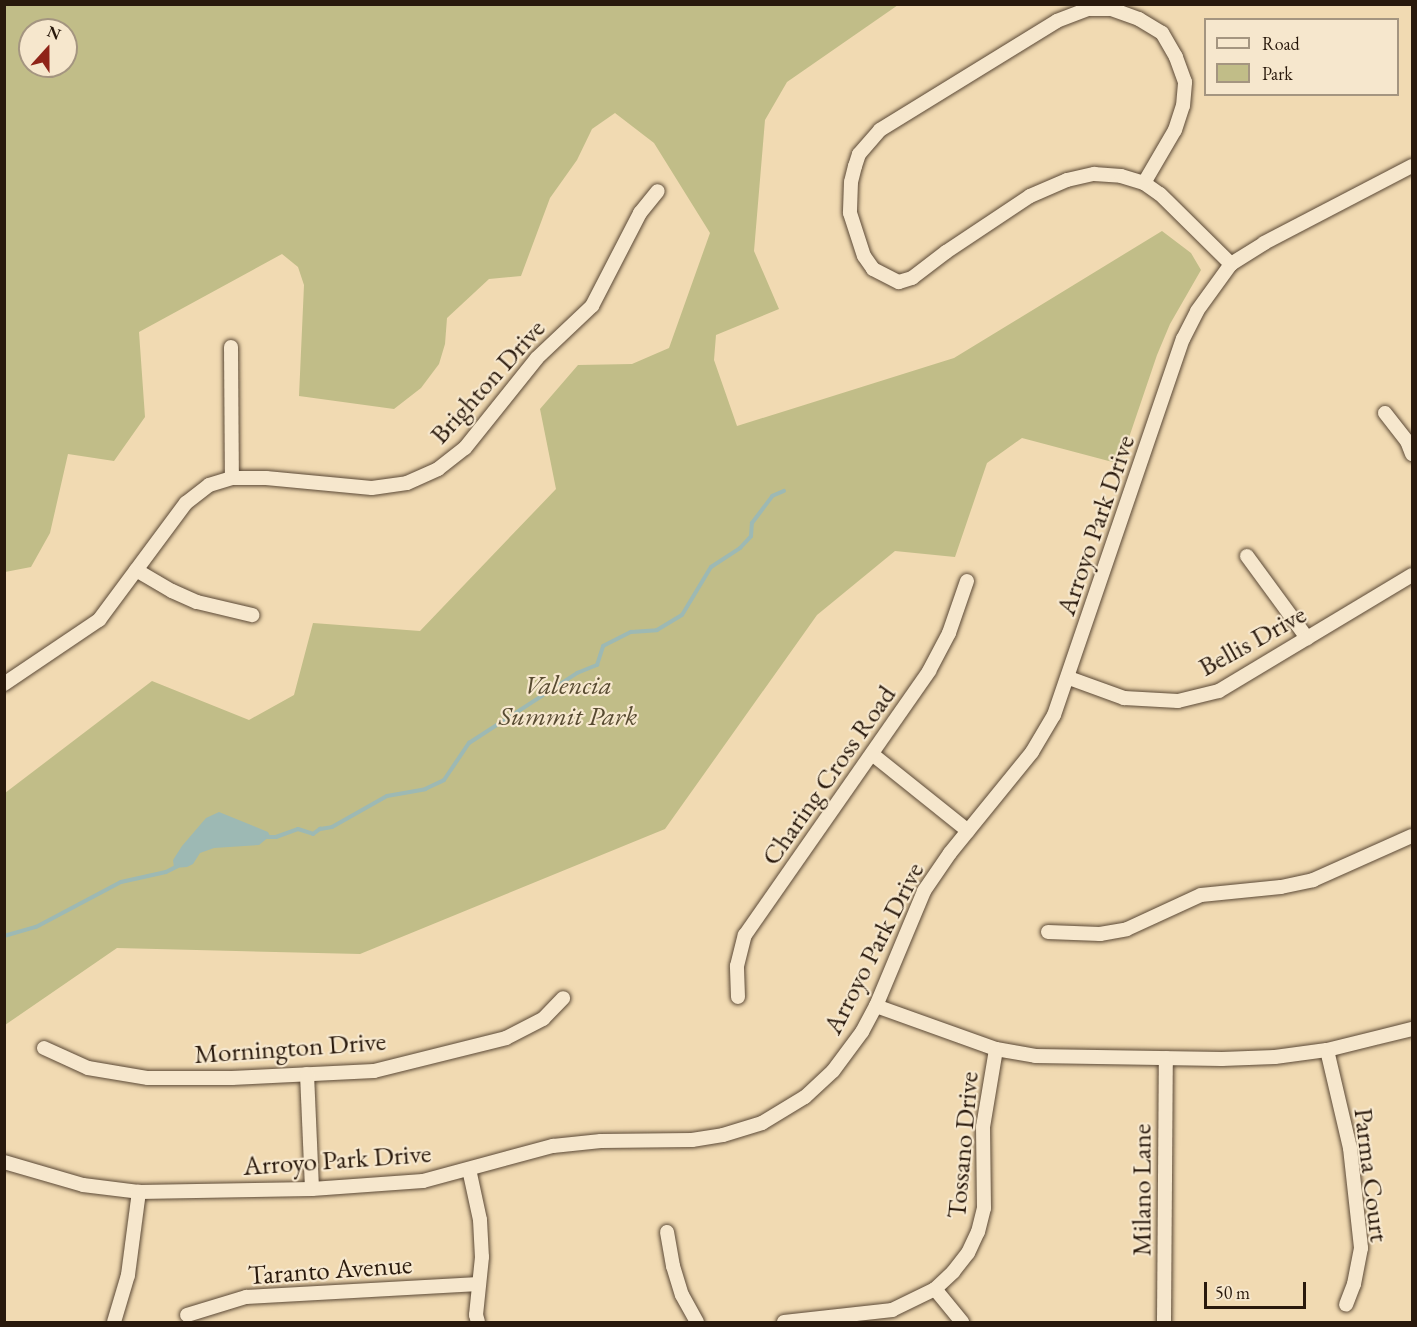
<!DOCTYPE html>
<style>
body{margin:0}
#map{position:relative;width:1417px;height:1327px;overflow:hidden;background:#f1dab2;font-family:"EB Garamond",serif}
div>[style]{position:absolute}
.green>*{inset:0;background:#c1bd88}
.water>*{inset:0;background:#9db9b4}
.stream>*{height:4px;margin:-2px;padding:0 2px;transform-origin:2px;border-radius:2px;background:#9db9b4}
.roads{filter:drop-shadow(0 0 2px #5b4936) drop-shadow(0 0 2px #5b4936)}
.minor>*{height:14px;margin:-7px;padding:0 7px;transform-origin:7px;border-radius:7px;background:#f6e7cd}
span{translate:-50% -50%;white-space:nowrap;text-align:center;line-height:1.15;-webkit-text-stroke:4.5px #f6e7cd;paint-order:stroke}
.street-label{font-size:27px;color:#29190c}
.park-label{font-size:27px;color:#574a31;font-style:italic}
.frame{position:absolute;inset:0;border:6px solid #29190c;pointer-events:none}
.legend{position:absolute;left:1204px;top:18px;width:195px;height:78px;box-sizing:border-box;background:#f6e7cd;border:2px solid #a49580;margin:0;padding:8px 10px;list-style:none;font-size:18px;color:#29190c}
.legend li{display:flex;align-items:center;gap:12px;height:30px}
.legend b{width:30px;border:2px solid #a49580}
.north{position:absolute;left:18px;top:18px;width:60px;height:60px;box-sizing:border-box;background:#f6e7cd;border:2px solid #a49580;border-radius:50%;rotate:21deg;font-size:16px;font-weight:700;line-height:24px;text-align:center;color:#29190c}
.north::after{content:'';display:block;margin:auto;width:21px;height:27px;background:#8f2418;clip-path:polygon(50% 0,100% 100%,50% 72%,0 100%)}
.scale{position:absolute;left:1204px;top:1282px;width:102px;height:27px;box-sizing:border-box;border:3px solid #29190c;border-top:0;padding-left:8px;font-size:18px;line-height:21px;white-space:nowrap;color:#29190c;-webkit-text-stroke:4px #f6e7cd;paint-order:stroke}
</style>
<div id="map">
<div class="green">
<i style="clip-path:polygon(evenodd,5px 5px,898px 5px,787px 82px,765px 120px,754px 251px,779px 309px,716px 335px,714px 360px,737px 426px,954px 358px,1162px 231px,1191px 253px,1201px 270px,1170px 324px,1157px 355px,1120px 464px,1022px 438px,987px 463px,955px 557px,895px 551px,817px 615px,665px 829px,360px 954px,117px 948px,5px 1025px,5px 793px,152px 681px,249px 720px,294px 695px,313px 623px,420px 631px,556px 489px,540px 409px,578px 365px,632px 364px,669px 348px,710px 233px,654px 143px,615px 113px,592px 129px,577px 160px,550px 198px,521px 276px,489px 279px,447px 318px,445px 344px,439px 364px,421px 388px,394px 409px,299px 396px,304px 285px,298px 267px,282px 254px,139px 332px,145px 417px,114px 461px,68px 454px,50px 533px,31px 567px,5px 572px,5px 5px,30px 30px,66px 30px,66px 66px,30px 66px,30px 30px)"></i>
</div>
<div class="water">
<i style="clip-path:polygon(219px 812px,268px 832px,270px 836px,259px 845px,214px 848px,200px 853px,193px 864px,187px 867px,174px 868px,173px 860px,182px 846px,206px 818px)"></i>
</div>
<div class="stream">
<i style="left:267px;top:837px;width:9px"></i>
<i style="left:276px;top:837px;width:23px;rotate:-20deg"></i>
<i style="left:298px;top:829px;width:16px;rotate:18deg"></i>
<i style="left:313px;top:834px;width:9px;rotate:-36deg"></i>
<i style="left:320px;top:829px;width:12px;rotate:-9deg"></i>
<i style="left:332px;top:827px;width:63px;rotate:-29.4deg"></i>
<i style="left:387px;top:796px;width:39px;rotate:-10deg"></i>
<i style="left:425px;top:789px;width:21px;rotate:-25deg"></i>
<i style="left:444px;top:780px;width:45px;rotate:-56deg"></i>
<i style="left:469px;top:743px;width:129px;rotate:-32.9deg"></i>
<i style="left:577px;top:673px;width:22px;rotate:-22deg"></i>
<i style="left:597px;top:665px;width:20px;rotate:-72deg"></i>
<i style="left:603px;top:646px;width:31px;rotate:-27deg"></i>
<i style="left:631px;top:632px;width:26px;rotate:-4deg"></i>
<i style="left:657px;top:630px;width:29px;rotate:-31deg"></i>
<i style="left:682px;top:615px;width:56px;rotate:-58.9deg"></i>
<i style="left:711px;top:567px;width:35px;rotate:-33deg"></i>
<i style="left:740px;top:548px;width:16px;rotate:-47deg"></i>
<i style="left:751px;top:536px;width:13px;rotate:-86deg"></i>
<i style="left:752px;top:523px;width:34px;rotate:-53deg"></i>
<i style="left:772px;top:496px;width:13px;rotate:-23deg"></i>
<i style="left:4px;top:936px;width:33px;rotate:-16deg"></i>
<i style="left:36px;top:927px;width:96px;rotate:-27.9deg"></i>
<i style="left:121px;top:882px;width:46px;rotate:-12.5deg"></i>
<i style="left:166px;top:872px;width:13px;rotate:-27deg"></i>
</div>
<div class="roads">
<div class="minor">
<i style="left:1144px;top:183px;width:61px;rotate:-59.7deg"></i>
<i style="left:1175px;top:130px;width:25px;rotate:-72deg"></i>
<i style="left:1183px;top:106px;width:24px;rotate:-85deg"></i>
<i style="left:1185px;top:82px;width:27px;rotate:-110deg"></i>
<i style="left:1176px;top:57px;width:28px;rotate:-120deg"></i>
<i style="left:1162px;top:33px;width:27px;rotate:-149deg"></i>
<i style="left:1139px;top:19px;width:29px;rotate:-160deg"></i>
<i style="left:1112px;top:9px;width:24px;rotate:180deg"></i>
<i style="left:1088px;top:9px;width:33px;rotate:159deg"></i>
<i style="left:1057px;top:21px;width:208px;rotate:148.4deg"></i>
<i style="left:880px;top:130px;width:32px;rotate:131deg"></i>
<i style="left:859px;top:154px;width:13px;rotate:108deg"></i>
<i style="left:855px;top:166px;width:16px;rotate:104deg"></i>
<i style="left:851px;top:182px;width:31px;rotate:92deg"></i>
<i style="left:850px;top:213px;width:45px;rotate:72deg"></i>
<i style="left:864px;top:256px;width:16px;rotate:55deg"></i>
<i style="left:873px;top:269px;width:29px;rotate:27deg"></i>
<i style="left:899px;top:282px;width:14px;rotate:-17deg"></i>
<i style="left:912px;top:278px;width:43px;rotate:-37.4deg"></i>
<i style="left:946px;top:252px;width:101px;rotate:-33.7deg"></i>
<i style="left:1030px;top:196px;width:40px;rotate:-23.4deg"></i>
<i style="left:1067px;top:180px;width:28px;rotate:-13deg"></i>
<i style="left:1094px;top:174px;width:27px;rotate:4deg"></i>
<i style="left:1121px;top:176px;width:24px;rotate:17deg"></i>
<i style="left:1144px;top:183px;width:19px;rotate:35deg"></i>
<i style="left:1160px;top:194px;width:100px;rotate:44.6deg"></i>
<i style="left:231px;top:347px;width:131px;rotate:89.6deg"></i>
<i style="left:1385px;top:413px;width:36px;rotate:52deg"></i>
<i style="left:1407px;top:441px;width:14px;rotate:69deg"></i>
<i style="left:1247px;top:556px;width:102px;rotate:53.8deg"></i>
<i style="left:136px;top:570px;width:42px;rotate:30.3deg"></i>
<i style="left:172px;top:591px;width:27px;rotate:24deg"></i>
<i style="left:197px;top:602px;width:57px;rotate:13.3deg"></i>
<i style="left:1069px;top:678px;width:59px;rotate:20deg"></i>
<i style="left:1124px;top:698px;width:54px;rotate:3.2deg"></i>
<i style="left:1178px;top:701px;width:42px;rotate:-13.7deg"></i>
<i style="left:1219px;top:691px;width:225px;rotate:-31deg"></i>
<i style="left:4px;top:684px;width:115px;rotate:-34deg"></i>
<i style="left:99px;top:620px;width:146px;rotate:-53.4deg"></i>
<i style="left:186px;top:503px;width:29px;rotate:-38deg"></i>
<i style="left:209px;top:485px;width:24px;rotate:-17deg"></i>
<i style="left:232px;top:478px;width:34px"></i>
<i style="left:266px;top:478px;width:106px;rotate:5.4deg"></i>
<i style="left:372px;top:488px;width:35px;rotate:-8deg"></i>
<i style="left:407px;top:483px;width:34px;rotate:-24deg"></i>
<i style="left:438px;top:469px;width:34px;rotate:-38deg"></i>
<i style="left:465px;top:448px;width:115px;rotate:-51.3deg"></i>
<i style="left:537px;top:358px;width:76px;rotate:-43.4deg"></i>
<i style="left:592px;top:306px;width:105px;rotate:-62.7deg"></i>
<i style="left:640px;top:213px;width:28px;rotate:-51deg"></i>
<i style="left:872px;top:754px;width:123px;rotate:38.7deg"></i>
<i style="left:1048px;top:932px;width:52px;rotate:2.2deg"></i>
<i style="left:1100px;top:934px;width:27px;rotate:-10deg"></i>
<i style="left:1127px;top:929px;width:81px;rotate:-24.7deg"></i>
<i style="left:1201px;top:895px;width:80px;rotate:-5.7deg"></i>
<i style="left:1281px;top:887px;width:33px;rotate:-12deg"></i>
<i style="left:1313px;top:880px;width:108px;rotate:-24deg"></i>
<i style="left:738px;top:997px;width:31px;rotate:-92deg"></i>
<i style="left:737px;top:966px;width:32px;rotate:-76deg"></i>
<i style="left:745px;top:935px;width:322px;rotate:-55.1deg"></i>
<i style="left:929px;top:671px;width:43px;rotate:-62.2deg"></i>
<i style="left:949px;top:633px;width:55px;rotate:-70.9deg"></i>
<i style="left:876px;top:1006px;width:127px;rotate:19.7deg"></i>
<i style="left:996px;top:1049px;width:40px;rotate:10deg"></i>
<i style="left:1035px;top:1056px;width:187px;rotate:0.9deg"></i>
<i style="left:1222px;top:1059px;width:53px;rotate:-2.2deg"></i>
<i style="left:1275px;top:1057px;width:52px;rotate:-7.7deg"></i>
<i style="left:1327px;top:1050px;width:88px;rotate:-13.9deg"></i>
<i style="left:44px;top:1048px;width:48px;rotate:24.4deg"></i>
<i style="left:88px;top:1068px;width:61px;rotate:9.5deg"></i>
<i style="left:148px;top:1078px;width:84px"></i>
<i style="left:232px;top:1078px;width:142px;rotate:-2.8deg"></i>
<i style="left:374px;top:1071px;width:136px;rotate:-14deg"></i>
<i style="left:506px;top:1038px;width:42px;rotate:-27.2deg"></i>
<i style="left:543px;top:1019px;width:29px;rotate:-46deg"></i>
<i style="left:1327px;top:1050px;width:101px;rotate:76.8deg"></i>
<i style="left:1350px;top:1148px;width:101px;rotate:83.7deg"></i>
<i style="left:1361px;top:1248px;width:37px;rotate:101deg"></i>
<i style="left:1354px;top:1284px;width:22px;rotate:111deg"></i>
<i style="left:307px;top:1074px;width:115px;rotate:87.5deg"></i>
<i style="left:4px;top:1162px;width:82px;rotate:16.2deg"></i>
<i style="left:83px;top:1185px;width:56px;rotate:7.1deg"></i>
<i style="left:139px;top:1192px;width:173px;rotate:-1deg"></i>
<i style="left:312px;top:1189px;width:111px;rotate:-4.1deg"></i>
<i style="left:423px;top:1181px;width:135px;rotate:-15.1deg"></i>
<i style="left:553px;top:1146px;width:48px;rotate:-5.9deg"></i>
<i style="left:601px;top:1141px;width:91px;rotate:-0.6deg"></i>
<i style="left:692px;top:1140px;width:31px;rotate:-9deg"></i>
<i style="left:723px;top:1135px;width:41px;rotate:-17.1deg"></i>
<i style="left:762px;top:1123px;width:50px;rotate:-31.2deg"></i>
<i style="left:805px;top:1097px;width:38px;rotate:-43deg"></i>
<i style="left:833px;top:1071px;width:49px;rotate:-53.4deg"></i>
<i style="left:862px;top:1032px;width:30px;rotate:-62deg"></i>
<i style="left:876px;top:1006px;width:125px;rotate:-67.3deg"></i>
<i style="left:924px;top:891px;width:46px;rotate:-55.6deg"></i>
<i style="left:950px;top:853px;width:130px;rotate:-50.9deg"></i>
<i style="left:1032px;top:752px;width:43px;rotate:-59.3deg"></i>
<i style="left:1054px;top:715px;width:398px;rotate:-71.1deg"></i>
<i style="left:1183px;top:339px;width:31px;rotate:-63deg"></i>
<i style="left:1197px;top:311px;width:58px;rotate:-54.1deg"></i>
<i style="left:1231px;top:264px;width:39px;rotate:-32deg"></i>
<i style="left:1264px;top:243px;width:167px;rotate:-27.5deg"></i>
<i style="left:469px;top:1169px;width:52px;rotate:77.8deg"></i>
<i style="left:480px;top:1220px;width:37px;rotate:87deg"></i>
<i style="left:482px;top:1257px;width:58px;rotate:95.9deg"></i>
<i style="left:476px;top:1315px;width:7px;rotate:74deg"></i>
<i style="left:667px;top:1232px;width:35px;rotate:80deg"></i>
<i style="left:673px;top:1266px;width:30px;rotate:73deg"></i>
<i style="left:682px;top:1295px;width:31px;rotate:61deg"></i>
<i style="left:935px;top:1289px;width:43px;rotate:50.7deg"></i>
<i style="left:187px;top:1315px;width:62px;rotate:-17deg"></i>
<i style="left:246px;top:1297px;width:233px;rotate:-3.2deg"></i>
<i style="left:114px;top:1322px;width:49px;rotate:-73.4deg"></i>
<i style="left:128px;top:1275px;width:84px;rotate:-82.5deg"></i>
<i style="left:784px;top:1322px;width:109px;rotate:-6.3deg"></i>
<i style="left:892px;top:1310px;width:48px;rotate:-26deg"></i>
<i style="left:935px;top:1289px;width:25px;rotate:-43deg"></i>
<i style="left:953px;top:1272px;width:24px;rotate:-52deg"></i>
<i style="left:968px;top:1253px;width:23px;rotate:-65deg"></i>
<i style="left:978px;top:1232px;width:25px;rotate:-76deg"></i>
<i style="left:984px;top:1208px;width:81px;rotate:-90.7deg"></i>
<i style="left:983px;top:1127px;width:79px;rotate:-80.5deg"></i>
<i style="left:1164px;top:1322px;width:264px;rotate:-89.6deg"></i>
</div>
</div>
<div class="street-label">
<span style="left:487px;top:381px;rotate:-48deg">Brighton Drive</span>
<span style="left:1095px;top:525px;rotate:-71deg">Arroyo Park Drive</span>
<span style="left:1252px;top:640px;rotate:-29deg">Bellis Drive</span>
<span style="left:828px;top:775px;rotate:-55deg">Charing Cross Road</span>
<span style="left:873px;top:948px;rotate:-63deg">Arroyo Park Drive</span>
<span style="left:290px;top:1047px;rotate:-4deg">Mornington Drive</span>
<span style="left:962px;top:1145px;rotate:-85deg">Tossano Drive</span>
<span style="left:337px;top:1159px;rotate:-4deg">Arroyo Park Drive</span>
<span style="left:1372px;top:1175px;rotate:83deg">Parma Court</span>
<span style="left:1141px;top:1190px;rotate:-90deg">Milano Lane</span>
<span style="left:330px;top:1269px;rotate:-4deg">Taranto Avenue</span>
</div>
<div class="park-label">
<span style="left:568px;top:700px">Valencia<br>Summit Park</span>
</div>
<div class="frame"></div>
<ul class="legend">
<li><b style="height:8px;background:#f6e7cd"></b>Road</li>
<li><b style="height:16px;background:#c1bd88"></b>Park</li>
</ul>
<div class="north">N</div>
<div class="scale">50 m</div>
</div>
